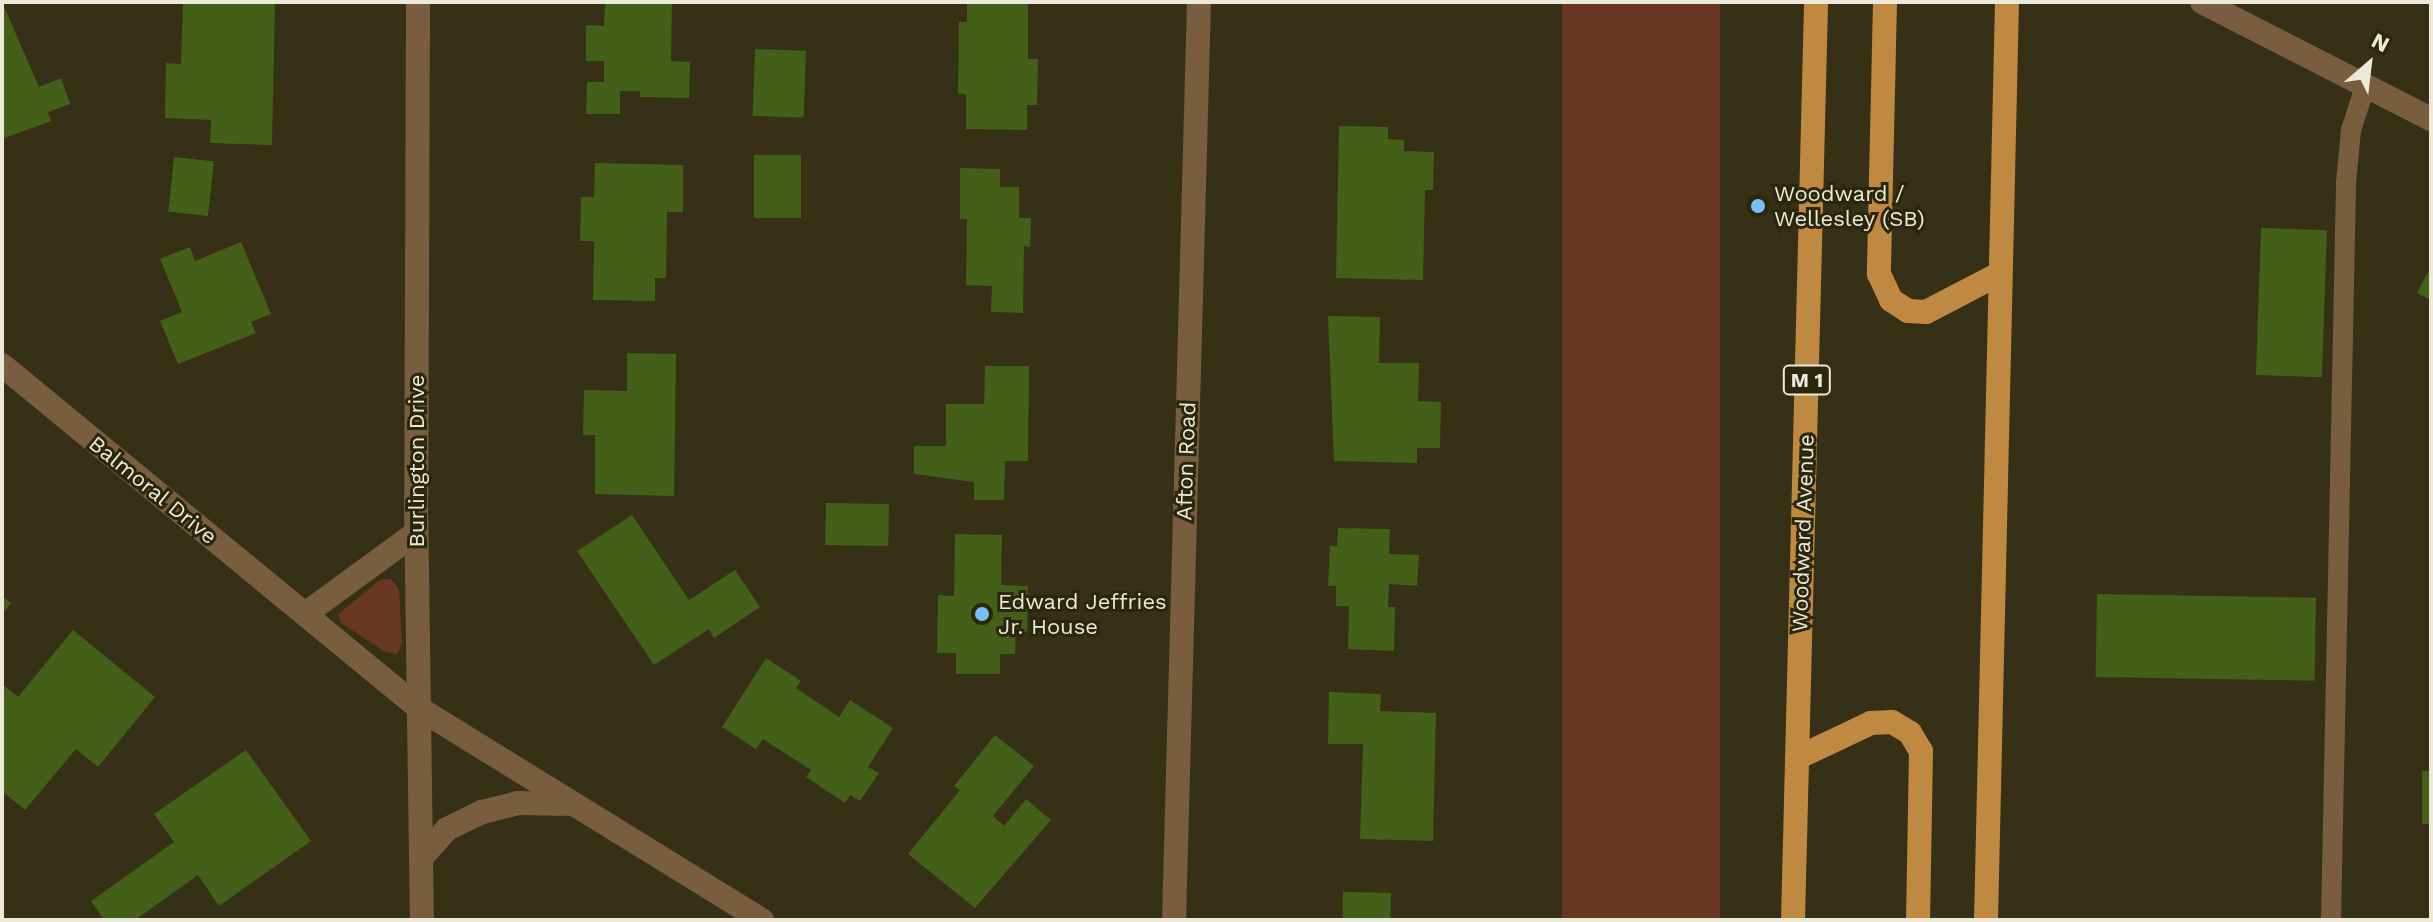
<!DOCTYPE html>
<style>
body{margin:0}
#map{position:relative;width:2433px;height:922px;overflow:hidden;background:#353016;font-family:"Work Sans",sans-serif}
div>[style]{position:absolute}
.green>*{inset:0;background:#693622;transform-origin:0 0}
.building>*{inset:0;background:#435f18;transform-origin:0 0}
.lane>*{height:20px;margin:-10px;padding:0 10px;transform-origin:10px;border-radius:10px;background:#785e3e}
.street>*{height:24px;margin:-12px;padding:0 12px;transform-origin:12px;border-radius:12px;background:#785e3e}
.primary>*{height:24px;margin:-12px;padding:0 12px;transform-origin:12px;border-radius:12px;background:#bf8942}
.dots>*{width:22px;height:22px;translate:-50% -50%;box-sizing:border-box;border:4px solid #2b270c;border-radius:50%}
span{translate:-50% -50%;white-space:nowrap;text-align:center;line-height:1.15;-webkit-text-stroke:6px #2b270c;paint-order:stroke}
.shield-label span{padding:2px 6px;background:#2b270c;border:2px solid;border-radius:6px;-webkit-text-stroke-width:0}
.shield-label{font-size:20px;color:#ebe9d9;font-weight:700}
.poi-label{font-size:22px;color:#ebe9d9}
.left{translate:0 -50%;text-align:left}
.street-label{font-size:22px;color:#ebe9d9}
.frame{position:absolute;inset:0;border:4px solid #ebe9d9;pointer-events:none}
.north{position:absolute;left:2329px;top:24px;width:80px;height:80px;-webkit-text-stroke:6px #2b270c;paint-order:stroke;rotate:28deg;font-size:22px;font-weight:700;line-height:32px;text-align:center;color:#ebe9d9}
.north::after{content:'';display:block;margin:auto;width:28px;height:36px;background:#ebe9d9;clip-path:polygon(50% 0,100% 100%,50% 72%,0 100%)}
</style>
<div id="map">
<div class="green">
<i style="left:1562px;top:2px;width:158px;height:919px"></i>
<i style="clip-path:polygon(391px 579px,399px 589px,402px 644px,397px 654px,385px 652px,341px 623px,338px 614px,380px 580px)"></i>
</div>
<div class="building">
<i style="clip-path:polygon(2px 2px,39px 87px,61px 78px,70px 104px,48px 112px,51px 121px,2px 139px)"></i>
<i style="clip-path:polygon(183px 2px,275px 2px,272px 145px,210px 143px,211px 120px,165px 118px,166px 63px,181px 64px)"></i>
<i style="clip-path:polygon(605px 2px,672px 2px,671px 61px,690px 62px,689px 98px,640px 97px,640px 91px,620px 91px,620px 114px,586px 114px,587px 82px,604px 82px,604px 61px,586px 61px,586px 25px,604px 26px)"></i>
<i style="clip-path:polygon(967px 2px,1028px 2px,1028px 59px,1038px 59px,1037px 105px,1027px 105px,1027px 130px,966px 129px,966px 94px,958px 94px,959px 22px,967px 22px)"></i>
<i style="left:755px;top:49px;width:51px;height:67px;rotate:2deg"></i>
<i style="clip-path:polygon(1339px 126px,1388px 127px,1388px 139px,1404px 140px,1404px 151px,1434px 152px,1433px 190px,1425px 190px,1423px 280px,1336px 278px)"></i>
<i style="left:754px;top:155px;width:47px;height:63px"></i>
<i style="left:174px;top:157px;width:40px;height:55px;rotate:6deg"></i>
<i style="clip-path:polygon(595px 163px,683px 165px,683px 212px,667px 212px,666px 278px,655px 278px,655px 301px,593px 300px,594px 241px,580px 241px,581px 197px,594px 197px)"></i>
<i style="clip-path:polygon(960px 168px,1000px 169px,1000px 187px,1019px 187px,1019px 218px,1031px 218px,1030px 247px,1024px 246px,1023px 313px,991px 312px,992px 286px,966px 285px,967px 219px,960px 219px)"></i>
<i style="left:2261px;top:228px;width:66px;height:147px;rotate:2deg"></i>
<i style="clip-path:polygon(241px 242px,271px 314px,251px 322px,256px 333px,178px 364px,160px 321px,182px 312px,160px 259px,190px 247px,195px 261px)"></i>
<i style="clip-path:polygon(2431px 266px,2431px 300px,2417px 293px)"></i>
<i style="clip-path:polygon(1328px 316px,1380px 317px,1379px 363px,1419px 363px,1418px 401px,1441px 402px,1440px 448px,1417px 448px,1417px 463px,1334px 461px)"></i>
<i style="clip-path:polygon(627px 353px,676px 354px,674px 496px,595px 494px,595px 435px,583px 435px,584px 390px,627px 391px)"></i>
<i style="clip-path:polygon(985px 366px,1029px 366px,1028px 461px,1005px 461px,1004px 500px,974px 500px,974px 482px,914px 474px,914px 446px,946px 446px,946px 404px,984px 404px)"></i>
<i style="left:826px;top:503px;width:63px;height:42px;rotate:1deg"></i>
<i style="clip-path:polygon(632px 515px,689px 600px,735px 570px,760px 607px,714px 638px,709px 629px,654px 665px,577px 551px)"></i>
<i style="clip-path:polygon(1338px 528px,1390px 529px,1389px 554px,1419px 555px,1417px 586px,1389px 584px,1388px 607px,1395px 607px,1394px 651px,1348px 649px,1349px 606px,1336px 606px,1336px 586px,1328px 586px,1330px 546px,1337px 546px)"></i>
<i style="clip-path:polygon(955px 534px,1002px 535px,1001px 585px,1028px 586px,1027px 632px,1016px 631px,1015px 654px,1000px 654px,1000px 674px,956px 674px,956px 653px,937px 653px,938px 595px,954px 596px)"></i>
<i style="left:2097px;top:594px;width:219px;height:83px;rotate:1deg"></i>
<i style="clip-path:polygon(2px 596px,11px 603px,2px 614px)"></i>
<i style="clip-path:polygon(73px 630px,155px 697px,98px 767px,76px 749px,25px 810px,2px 791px,2px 684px,18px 697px)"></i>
<i style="clip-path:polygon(766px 658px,801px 681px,796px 688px,839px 717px,850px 700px,893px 728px,868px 767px,879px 773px,860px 801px,850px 795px,845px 803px,806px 777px,811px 770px,763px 739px,756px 749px,722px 727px)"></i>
<i style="clip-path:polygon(1329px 692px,1381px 694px,1380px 711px,1436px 713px,1433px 841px,1360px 839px,1363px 744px,1328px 744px)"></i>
<i style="clip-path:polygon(995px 735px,1034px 766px,993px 816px,1004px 826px,1026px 799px,1051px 820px,975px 908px,908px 854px,960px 790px,954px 786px)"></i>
<i style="clip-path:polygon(246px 750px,311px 841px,219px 906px,198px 875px,135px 920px,104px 920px,91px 901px,174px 842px,154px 814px)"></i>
<i style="left:2422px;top:771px;width:9px;height:53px"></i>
<i style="left:1343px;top:892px;width:48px;height:28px;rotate:1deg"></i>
</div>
<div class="lane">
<i style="left:2331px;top:920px;width:737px;rotate:-88.83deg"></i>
<i style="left:2346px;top:183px;width:53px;rotate:-84.6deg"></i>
<i style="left:2351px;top:130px;width:45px;rotate:-72deg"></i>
</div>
<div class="street">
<i style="left:418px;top:2px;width:497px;rotate:90.2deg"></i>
<i style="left:416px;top:499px;width:421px;rotate:89.2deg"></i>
<i style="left:2202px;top:2px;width:257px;rotate:27.1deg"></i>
<i style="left:2px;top:365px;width:541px;rotate:39.45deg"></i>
<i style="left:420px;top:709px;width:402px;rotate:31.7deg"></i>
<i style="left:305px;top:614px;width:137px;rotate:-36.1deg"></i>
<i style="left:421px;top:858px;width:39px;rotate:-48deg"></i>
<i style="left:447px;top:829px;width:39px;rotate:-26deg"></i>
<i style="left:482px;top:812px;width:36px;rotate:-14deg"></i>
<i style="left:517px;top:803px;width:56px;rotate:1deg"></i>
<i style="left:1174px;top:920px;width:918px;rotate:-88.44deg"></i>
</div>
<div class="primary">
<i style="left:1885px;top:2px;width:272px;rotate:91.3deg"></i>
<i style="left:1879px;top:274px;width:29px;rotate:65deg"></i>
<i style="left:1891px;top:300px;width:20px;rotate:33deg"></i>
<i style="left:1908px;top:311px;width:18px;rotate:3deg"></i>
<i style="left:1926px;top:312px;width:82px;rotate:-27.5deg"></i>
<i style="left:1797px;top:758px;width:82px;rotate:-25.3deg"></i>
<i style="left:1871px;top:723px;width:21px;rotate:-3deg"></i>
<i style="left:1892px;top:722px;width:21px;rotate:31deg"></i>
<i style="left:1910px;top:733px;width:21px;rotate:59deg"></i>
<i style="left:1921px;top:751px;width:169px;rotate:91deg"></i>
<i style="left:1793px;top:920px;width:918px;rotate:-88.56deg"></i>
<i style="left:1986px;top:920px;width:918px;rotate:-88.69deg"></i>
</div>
<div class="dots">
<i style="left:1758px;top:206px;background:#79bff8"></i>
<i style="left:982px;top:614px;background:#79bff8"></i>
</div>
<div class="shield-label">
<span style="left:1807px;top:380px">M 1</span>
</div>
<div class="poi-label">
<span class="left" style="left:1774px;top:206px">Woodward /<br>Wellesley (SB)</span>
<span class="left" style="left:998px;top:614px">Edward Jeffries<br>Jr. House</span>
</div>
<div class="street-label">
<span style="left:417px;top:461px;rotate:-90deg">Burlington Drive</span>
<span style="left:1186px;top:461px;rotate:-88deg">Afton Road</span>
<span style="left:153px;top:490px;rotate:39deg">Balmoral Drive</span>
<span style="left:1803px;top:533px;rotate:-88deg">Woodward Avenue</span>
</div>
<div class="frame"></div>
<div class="north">N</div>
</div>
